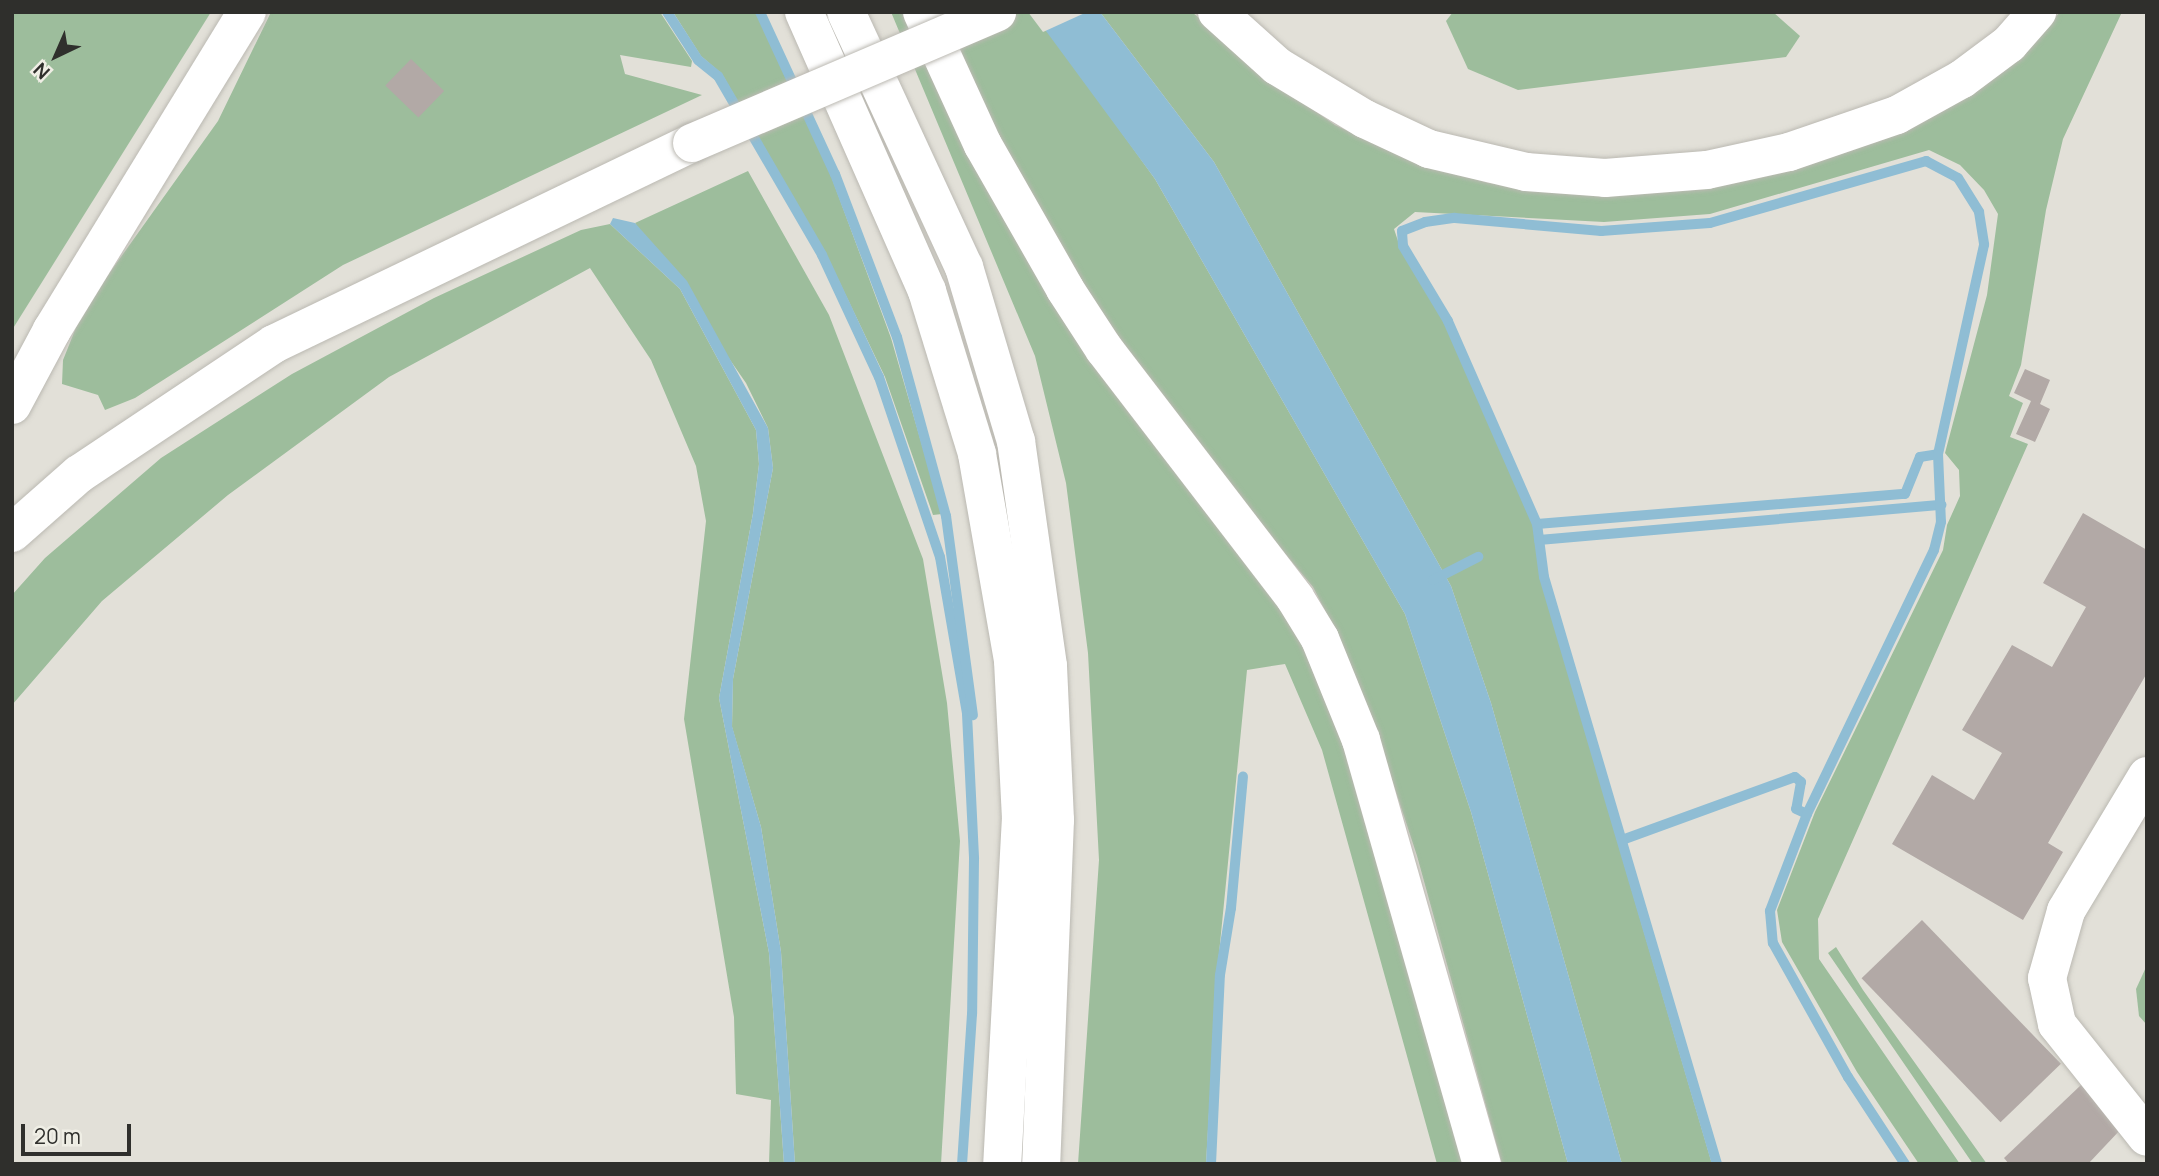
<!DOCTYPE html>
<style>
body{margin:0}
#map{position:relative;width:2159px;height:1176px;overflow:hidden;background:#e2e0d8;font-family:Manrope,sans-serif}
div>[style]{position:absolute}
.green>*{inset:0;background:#9dbd9c}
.water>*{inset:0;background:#8fbdd4}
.pier>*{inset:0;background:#e2e0d8}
.stream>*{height:10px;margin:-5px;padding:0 5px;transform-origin:5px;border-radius:5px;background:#8fbdd4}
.building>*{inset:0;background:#b2a9a6;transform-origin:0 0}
.roads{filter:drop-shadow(0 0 2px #bbb9b2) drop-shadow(0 0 2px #bbb9b2)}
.minor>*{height:38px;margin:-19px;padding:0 19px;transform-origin:19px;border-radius:19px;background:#fff}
.major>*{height:38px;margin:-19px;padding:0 19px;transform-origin:19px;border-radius:19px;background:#fff}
.highway>*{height:38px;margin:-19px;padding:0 19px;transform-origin:19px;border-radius:19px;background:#fff}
.bridges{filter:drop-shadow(0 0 2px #bbb9b2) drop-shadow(0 0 2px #bbb9b2)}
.major-bridge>*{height:38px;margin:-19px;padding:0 19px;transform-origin:19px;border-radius:19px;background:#fff}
span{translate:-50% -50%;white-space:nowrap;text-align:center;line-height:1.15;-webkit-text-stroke:5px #efeee5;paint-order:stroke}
.frame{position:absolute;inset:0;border:14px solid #2f2f2c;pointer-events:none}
.north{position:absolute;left:21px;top:21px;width:70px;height:70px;-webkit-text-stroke:5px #efeee5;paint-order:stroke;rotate:224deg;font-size:19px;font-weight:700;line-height:28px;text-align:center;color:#2f2f2c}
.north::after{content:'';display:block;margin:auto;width:24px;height:32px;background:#2f2f2c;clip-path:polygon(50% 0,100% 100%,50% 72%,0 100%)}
.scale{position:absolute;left:21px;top:1124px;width:110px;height:32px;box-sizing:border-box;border:4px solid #2f2f2c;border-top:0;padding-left:9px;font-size:21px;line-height:24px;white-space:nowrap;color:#2f2f2c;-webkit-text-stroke:5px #efeee5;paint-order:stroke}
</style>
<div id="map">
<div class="green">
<i style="clip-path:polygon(12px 12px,211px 12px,12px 330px)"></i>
<i style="clip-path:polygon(271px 12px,660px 12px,692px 61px,691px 67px,620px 55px,625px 74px,702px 95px,343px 265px,135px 398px,105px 410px,98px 395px,62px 384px,63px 360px,83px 310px,218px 121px)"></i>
<i style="clip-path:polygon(673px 12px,757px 12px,830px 173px,891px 338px,942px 514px,933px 515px,885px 377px,826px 254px,722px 74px,701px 56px)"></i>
<i style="clip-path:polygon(891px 12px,904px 12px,1293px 627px,1337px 712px,1467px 1164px,1437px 1164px,1322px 750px,1285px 664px,1247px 670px,1217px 974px,1206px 1164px,1078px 1164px,1099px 860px,1088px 653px,1066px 483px,1035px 356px)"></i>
<i style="clip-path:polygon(940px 12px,1032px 12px,1065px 54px,1155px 179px,1405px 614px,1471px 812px,1568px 1164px,1502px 1164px,1417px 856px,1378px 737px,1337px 634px,1313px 587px,1191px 441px,1082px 283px,1000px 139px)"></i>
<i style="clip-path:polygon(1100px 12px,1192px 12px,1275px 83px,1335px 125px,1409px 160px,1488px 183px,1587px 193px,1673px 190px,2019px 60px,2060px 12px,2122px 12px,2063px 139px,2046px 210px,2021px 365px,2009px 396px,2023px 403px,2010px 437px,2028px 444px,1818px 919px,1819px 959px,1960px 1164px,1919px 1164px,1857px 1072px,1782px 942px,1777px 910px,1815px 812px,1943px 550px,1947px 525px,1960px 496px,1959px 470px,1945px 453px,1987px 295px,1998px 214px,1984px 190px,1960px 165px,1929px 150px,1710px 214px,1604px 222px,1415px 212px,1394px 229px,1400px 247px,1445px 322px,1535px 526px,1540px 577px,1712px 1164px,1622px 1164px,1491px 703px,1451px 586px,1214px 162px)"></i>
<i style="clip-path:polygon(1453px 12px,1773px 12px,1800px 36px,1786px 57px,1518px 90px,1468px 69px,1446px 21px)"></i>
<i style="clip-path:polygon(748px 171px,829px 315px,923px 559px,947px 703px,960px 841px,941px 1164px,795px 1164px,781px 952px,761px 827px,732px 727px,733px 679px,773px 468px,768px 428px,746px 383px,635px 223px)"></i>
<i style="clip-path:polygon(610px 224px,680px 289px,756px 430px,759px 464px,753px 513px,719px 698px,769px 953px,784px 1164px,769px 1164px,771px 1100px,736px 1094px,734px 1017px,684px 719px,706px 521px,696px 466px,651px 360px,590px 268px,389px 377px,228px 495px,102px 601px,12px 705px,12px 595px,45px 558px,161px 458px,292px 374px,434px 298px,581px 230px)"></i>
<i style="clip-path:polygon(1836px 947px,1863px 990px,1987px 1164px,1973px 1164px,1828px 953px)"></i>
<i style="clip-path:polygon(2147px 965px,2147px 1025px,2139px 1016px,2136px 989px)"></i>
</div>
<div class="water">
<i style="clip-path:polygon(1032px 12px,1100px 12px,1214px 162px,1451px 586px,1491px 703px,1622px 1164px,1568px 1164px,1471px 812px,1405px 614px,1155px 179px)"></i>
<i style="clip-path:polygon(613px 218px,635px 223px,687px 281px,768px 428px,773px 468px,733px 679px,732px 726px,761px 827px,781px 952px,795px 1164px,784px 1164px,769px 953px,719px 698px,753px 513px,759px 464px,756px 430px,680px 289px,610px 224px)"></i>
</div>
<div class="pier">
<i style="clip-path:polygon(1028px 12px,1087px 12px,1043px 32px)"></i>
</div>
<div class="stream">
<i style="left:667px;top:12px;width:57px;rotate:57.1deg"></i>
<i style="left:698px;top:60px;width:26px;rotate:39deg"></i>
<i style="left:718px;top:76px;width:207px;rotate:59.8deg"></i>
<i style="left:822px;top:255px;width:135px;rotate:65deg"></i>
<i style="left:879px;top:377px;width:190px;rotate:71.3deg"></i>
<i style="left:940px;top:557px;width:159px;rotate:80.2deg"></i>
<i style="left:967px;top:714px;width:145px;rotate:87.2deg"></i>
<i style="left:974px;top:859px;width:155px;rotate:90.7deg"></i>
<i style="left:972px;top:1014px;width:150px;rotate:93.8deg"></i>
<i style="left:760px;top:12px;width:179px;rotate:65.2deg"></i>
<i style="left:835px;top:174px;width:174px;rotate:69.2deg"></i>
<i style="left:897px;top:337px;width:186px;rotate:74.7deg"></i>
<i style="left:946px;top:516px;width:201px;rotate:82.3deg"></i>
<i style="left:1537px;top:524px;width:369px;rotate:-4.7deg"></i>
<i style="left:1905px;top:494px;width:40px;rotate:-68deg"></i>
<i style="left:1920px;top:457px;width:18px;rotate:-9deg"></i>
<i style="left:1539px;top:540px;width:404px;rotate:-5deg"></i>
<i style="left:1433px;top:580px;width:51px;rotate:-27.1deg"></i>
<i style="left:1622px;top:840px;width:184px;rotate:-20deg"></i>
<i style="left:1795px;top:777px;width:8px;rotate:40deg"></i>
<i style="left:1801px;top:782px;width:27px;rotate:100deg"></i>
<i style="left:1796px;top:809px;width:12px;rotate:24deg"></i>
<i style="left:1211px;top:1164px;width:189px;rotate:-87.3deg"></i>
<i style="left:1220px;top:975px;width:68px;rotate:-80.7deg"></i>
<i style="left:1231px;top:908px;width:132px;rotate:-84.8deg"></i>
<i style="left:1717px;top:1164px;width:612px;rotate:-106.42deg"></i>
<i style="left:1544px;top:577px;width:53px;rotate:-97.5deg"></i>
<i style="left:1537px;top:524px;width:222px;rotate:-113.7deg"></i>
<i style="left:1448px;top:321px;width:87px;rotate:-121deg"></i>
<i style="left:1403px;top:246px;width:15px;rotate:-94deg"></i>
<i style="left:1402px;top:231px;width:25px;rotate:-21deg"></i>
<i style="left:1425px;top:222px;width:30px;rotate:-8deg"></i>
<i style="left:1455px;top:218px;width:147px;rotate:5.1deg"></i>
<i style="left:1601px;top:231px;width:109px;rotate:-4.2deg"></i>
<i style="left:1710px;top:223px;width:225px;rotate:-16deg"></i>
<i style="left:1926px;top:161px;width:36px;rotate:28deg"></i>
<i style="left:1958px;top:178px;width:40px;rotate:58deg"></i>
<i style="left:1979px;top:212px;width:33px;rotate:81deg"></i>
<i style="left:1984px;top:245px;width:214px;rotate:102.4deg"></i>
<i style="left:1938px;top:454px;width:68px;rotate:87.5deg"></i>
<i style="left:1941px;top:522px;width:29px;rotate:104deg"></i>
<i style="left:1934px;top:550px;width:293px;rotate:115.7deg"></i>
<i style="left:1807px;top:814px;width:104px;rotate:110.9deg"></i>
<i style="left:1770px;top:911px;width:32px;rotate:85deg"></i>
<i style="left:1773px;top:943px;width:154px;rotate:60.8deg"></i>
<i style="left:1848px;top:1077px;width:104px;rotate:56.8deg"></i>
</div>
<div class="building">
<i style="left:411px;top:59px;width:46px;height:37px;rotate:44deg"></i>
<i style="clip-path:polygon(2025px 369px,2050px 380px,2040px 404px,2050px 409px,2035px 442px,2016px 434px,2031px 401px,2014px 393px)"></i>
<i style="clip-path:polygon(2083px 513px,2147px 550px,2147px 673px,2048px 843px,2063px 852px,2023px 920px,1892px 844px,1932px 775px,1974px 800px,2002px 753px,1962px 730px,2012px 645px,2052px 667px,2086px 607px,2043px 583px)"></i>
<i style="left:1922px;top:920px;width:200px;height:84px;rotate:46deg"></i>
<i style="clip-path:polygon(2081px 1085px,2122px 1128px,2088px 1164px,2009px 1164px,2004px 1158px)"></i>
</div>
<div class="roads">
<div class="minor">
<i style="left:922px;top:12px;width:146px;rotate:65.4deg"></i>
<i style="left:983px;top:145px;width:166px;rotate:60.3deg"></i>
<i style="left:1065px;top:289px;width:72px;rotate:57deg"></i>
<i style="left:1104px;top:349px;width:314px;rotate:52.5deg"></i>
<i style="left:1295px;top:598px;width:48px;rotate:58.6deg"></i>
<i style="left:1320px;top:639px;width:109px;rotate:67.9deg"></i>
<i style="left:1361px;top:740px;width:441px;rotate:74.1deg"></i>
<i style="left:2147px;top:776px;width:157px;rotate:121deg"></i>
<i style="left:2066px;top:911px;width:70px;rotate:105.8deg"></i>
<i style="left:2047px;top:978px;width:47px;rotate:77.7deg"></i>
<i style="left:2057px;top:1024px;width:144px;rotate:51.5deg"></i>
</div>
<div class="major">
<i style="left:12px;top:533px;width:89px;rotate:-41.4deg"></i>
<i style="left:79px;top:474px;width:234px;rotate:-33.7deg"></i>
<i style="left:274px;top:344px;width:464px;rotate:-25.7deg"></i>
</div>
<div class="highway">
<i style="left:804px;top:12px;width:305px;rotate:66.2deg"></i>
<i style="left:927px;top:291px;width:170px;rotate:72.9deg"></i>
<i style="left:977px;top:454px;width:210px;rotate:80.1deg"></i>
<i style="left:1013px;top:661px;width:156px;rotate:87.1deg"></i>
<i style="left:1021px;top:817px;width:348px;rotate:93.1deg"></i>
<i style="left:846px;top:12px;width:281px;rotate:65.2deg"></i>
<i style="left:964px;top:267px;width:182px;rotate:73.4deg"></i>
<i style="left:1016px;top:441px;width:227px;rotate:81.9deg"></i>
<i style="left:1048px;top:666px;width:154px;rotate:87.4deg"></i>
<i style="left:1055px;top:820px;width:344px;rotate:92.3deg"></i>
<i style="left:1217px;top:12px;width:81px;rotate:42deg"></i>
<i style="left:1277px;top:66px;width:103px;rotate:31.1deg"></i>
<i style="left:1365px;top:119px;width:71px;rotate:25.1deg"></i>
<i style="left:1429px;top:149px;width:100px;rotate:13.3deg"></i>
<i style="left:1526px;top:172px;width:79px;rotate:4.3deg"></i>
<i style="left:1605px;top:178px;width:102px;rotate:-4.5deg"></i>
<i style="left:1707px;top:170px;width:84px;rotate:-12.4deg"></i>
<i style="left:1789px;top:152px;width:114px;rotate:-18.9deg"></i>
<i style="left:1897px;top:115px;width:74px;rotate:-29deg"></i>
<i style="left:1962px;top:79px;width:59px;rotate:-36.7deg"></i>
<i style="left:2009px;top:44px;width:43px;rotate:-48.8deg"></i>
<i style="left:12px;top:405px;width:85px;rotate:-61.9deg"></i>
<i style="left:52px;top:330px;width:373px;rotate:-58.5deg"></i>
</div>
</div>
<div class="bridges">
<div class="major-bridge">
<i style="left:692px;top:143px;width:332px;rotate:-23.2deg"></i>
</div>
</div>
<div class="frame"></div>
<div class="north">N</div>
<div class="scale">20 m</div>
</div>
